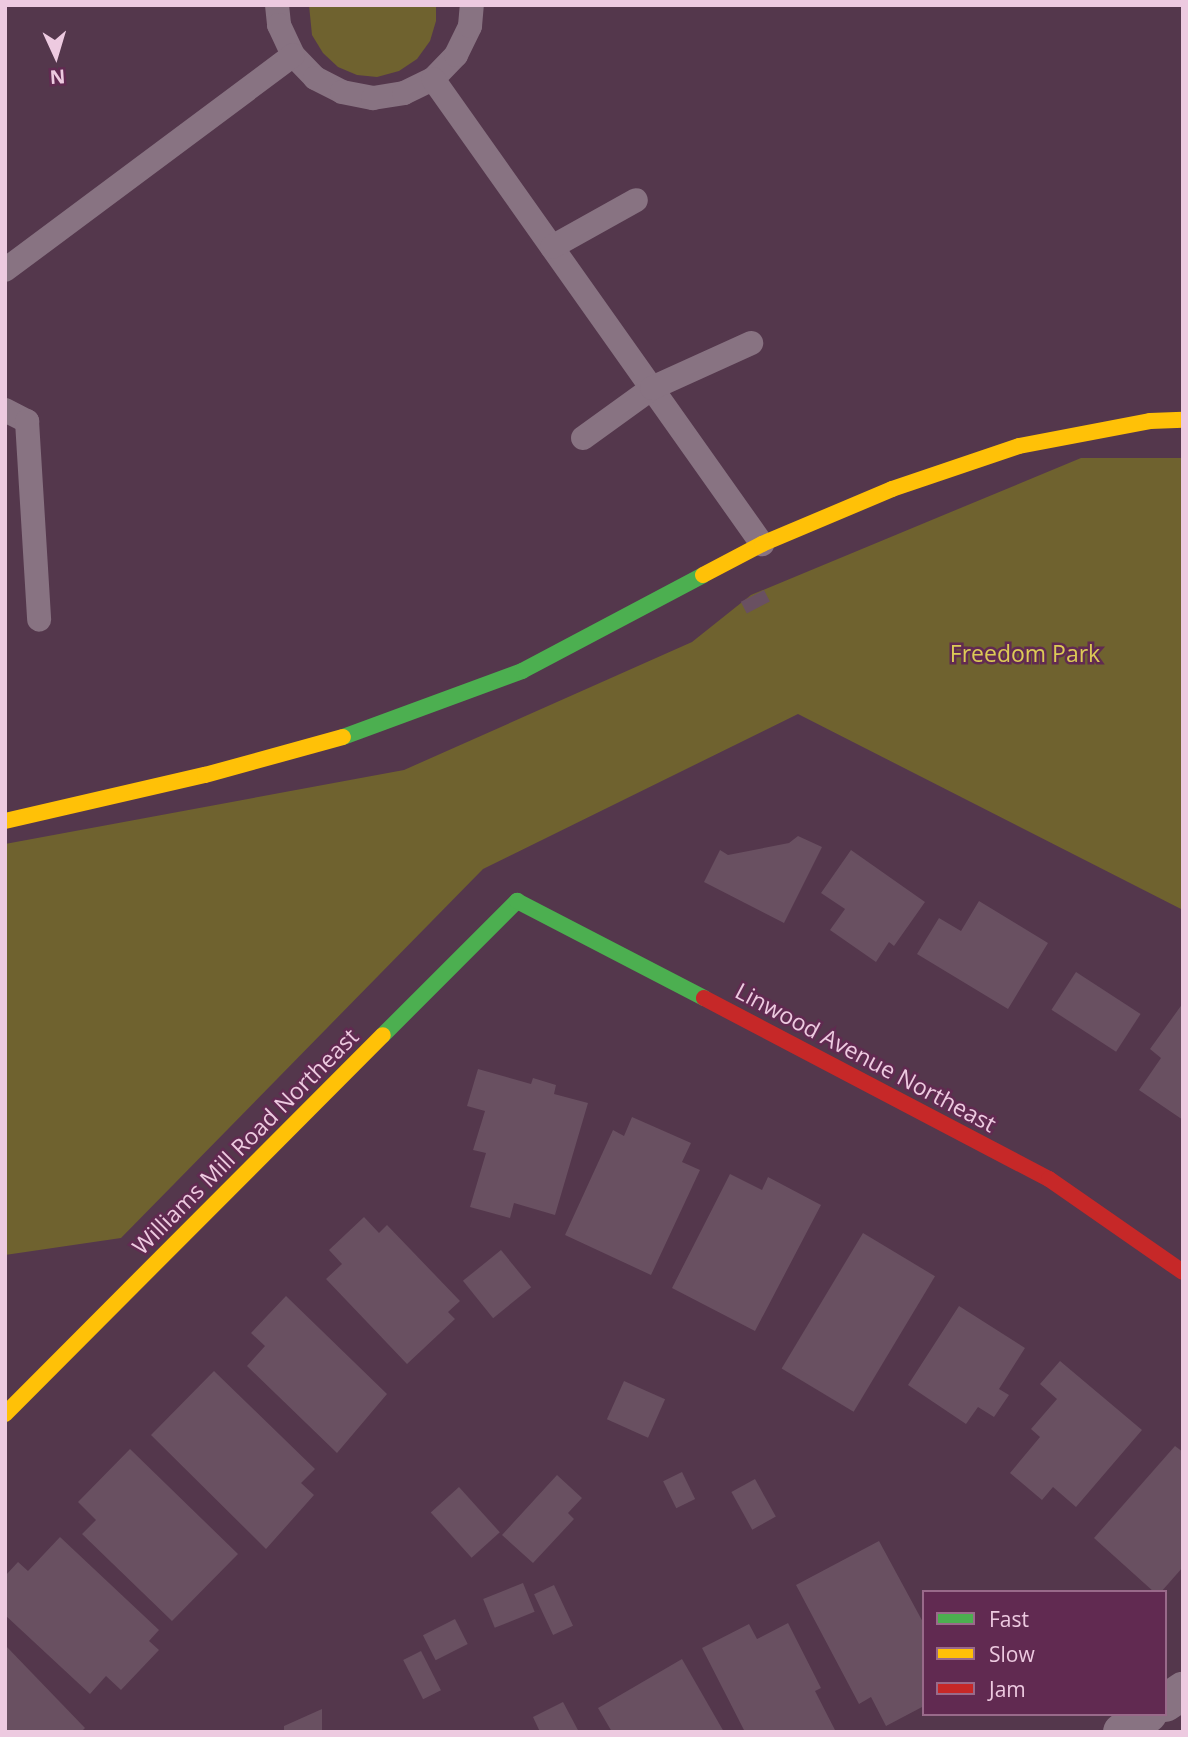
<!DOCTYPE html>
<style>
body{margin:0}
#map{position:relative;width:1188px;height:1737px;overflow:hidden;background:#54374c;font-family:"Open Sans",sans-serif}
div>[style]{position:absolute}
.green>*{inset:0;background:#6f622f}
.building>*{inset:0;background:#695061;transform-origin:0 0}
.lane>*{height:24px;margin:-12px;padding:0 12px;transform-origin:12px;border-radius:12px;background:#887382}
.street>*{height:38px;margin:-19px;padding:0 19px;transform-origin:19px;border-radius:19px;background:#887382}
.fast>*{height:16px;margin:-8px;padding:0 8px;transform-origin:8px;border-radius:8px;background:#4caf50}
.slow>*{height:16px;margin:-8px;padding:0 8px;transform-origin:8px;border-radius:8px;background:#ffc107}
.jam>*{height:16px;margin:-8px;padding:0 8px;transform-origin:8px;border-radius:8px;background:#c62828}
span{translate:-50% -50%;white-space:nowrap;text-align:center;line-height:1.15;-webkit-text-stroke:5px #612a51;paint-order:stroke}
.park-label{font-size:23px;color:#dcca56}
.street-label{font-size:23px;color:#edcae0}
.frame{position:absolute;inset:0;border:7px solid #edcae0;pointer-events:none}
.legend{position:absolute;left:922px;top:1590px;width:245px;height:126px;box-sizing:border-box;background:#612a51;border:2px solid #996a8a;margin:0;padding:9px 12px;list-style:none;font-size:21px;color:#edcae0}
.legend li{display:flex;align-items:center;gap:14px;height:35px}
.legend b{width:35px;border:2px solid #996a8a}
.north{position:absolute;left:21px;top:21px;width:70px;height:70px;-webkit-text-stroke:5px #612a51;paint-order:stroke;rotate:176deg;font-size:19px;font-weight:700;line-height:28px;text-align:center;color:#edcae0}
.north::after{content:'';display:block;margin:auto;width:24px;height:32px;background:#edcae0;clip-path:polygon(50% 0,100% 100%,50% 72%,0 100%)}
</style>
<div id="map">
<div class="green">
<i style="clip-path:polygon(309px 5px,436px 5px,436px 21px,430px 41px,417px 59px,399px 71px,377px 77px,357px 75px,338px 67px,323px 53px,312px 35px)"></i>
<i style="clip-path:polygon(1081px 458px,1183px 458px,1183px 910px,798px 714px,483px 869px,121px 1238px,5px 1255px,5px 844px,404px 770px,692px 642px,751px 595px)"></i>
</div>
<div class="building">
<i style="left:764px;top:590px;width:13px;height:26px;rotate:63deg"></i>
<i style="clip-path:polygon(798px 836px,822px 847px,784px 923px,704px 882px,720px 850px,728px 855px,789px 843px)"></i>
<i style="clip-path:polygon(851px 850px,925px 902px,894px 946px,889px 942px,876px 962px,830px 930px,845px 909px,821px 893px)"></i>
<i style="clip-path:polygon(979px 901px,1048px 943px,1008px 1009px,917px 954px,939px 918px,961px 931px)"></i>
<i style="left:1076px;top:972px;width:77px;height:45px;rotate:33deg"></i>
<i style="clip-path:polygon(1183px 1003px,1183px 1120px,1139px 1090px,1161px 1058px,1150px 1049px)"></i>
<i style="clip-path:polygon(478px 1069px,531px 1084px,533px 1078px,556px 1085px,554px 1094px,588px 1103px,555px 1215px,514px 1203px,510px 1218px,470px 1207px,486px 1153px,473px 1150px,485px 1111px,467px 1106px)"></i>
<i style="clip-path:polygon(632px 1117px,691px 1143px,682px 1162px,700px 1170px,651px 1275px,565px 1235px,613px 1130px,624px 1136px)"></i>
<i style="clip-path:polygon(730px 1174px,762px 1190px,768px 1177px,821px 1205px,755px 1331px,672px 1288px)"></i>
<i style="clip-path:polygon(364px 1217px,379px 1233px,387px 1225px,460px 1301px,448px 1312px,455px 1319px,407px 1364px,326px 1279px,342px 1264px,329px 1250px)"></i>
<i style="left:863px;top:1233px;width:84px;height:158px;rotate:31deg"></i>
<i style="left:501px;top:1250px;width:48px;height:49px;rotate:51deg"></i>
<i style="clip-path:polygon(286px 1296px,387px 1394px,337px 1453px,247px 1366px,265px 1346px,251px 1333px)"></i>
<i style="clip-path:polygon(959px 1306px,1025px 1348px,999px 1389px,1009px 1395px,994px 1417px,978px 1407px,966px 1424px,908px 1385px)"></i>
<i style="clip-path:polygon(1060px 1361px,1142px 1430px,1076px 1507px,1053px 1487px,1042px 1500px,1010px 1473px,1040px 1437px,1031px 1429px,1057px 1399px,1040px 1384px)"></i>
<i style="clip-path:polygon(214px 1371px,315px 1469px,301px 1483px,314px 1495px,266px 1549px,151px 1435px)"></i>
<i style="left:624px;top:1381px;width:45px;height:42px;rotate:24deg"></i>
<i style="clip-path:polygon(1175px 1446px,1183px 1452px,1183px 1567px,1161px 1592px,1154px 1592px,1094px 1538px)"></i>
<i style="clip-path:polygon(130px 1449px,238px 1554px,172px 1621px,82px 1534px,96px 1520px,78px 1502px)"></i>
<i style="left:682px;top:1472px;width:30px;height:21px;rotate:64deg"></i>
<i style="clip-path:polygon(557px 1475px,582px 1498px,568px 1513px,574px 1519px,533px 1563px,502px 1535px)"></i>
<i style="left:755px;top:1479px;width:43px;height:27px;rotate:61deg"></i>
<i style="left:459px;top:1487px;width:61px;height:38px;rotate:48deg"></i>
<i style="clip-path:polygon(60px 1537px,159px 1630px,149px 1641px,159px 1650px,121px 1690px,106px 1676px,90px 1694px,5px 1615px,5px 1576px,18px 1562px,28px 1571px)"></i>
<i style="clip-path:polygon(879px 1541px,924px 1624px,924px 1706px,886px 1726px,871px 1697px,859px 1704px,796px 1585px)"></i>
<i style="left:523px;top:1583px;width:31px;height:43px;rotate:68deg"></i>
<i style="left:554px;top:1585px;width:45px;height:22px;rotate:65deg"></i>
<i style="left:455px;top:1619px;width:28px;height:36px;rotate:63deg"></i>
<i style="clip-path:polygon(788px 1623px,821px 1688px,815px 1691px,836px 1732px,745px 1732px,702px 1648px,749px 1624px,757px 1639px)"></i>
<i style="clip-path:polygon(5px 1645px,85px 1728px,81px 1732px,5px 1732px)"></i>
<i style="left:421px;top:1651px;width:44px;height:20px;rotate:63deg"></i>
<i style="clip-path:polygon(682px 1659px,724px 1732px,612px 1732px,598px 1708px)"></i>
<i style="clip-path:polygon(563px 1702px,579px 1732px,540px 1732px,533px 1717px)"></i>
<i style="clip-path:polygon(322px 1709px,322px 1732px,284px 1732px,284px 1726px)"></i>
</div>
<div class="lane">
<i style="left:277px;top:5px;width:20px;rotate:84deg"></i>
<i style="left:279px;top:25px;width:33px;rotate:65deg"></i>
<i style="left:293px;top:55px;width:32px;rotate:46deg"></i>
<i style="left:315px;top:78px;width:30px;rotate:27deg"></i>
<i style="left:342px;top:92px;width:32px;rotate:11deg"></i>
<i style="left:373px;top:98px;width:31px;rotate:-9deg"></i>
<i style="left:404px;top:93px;width:32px;rotate:-26deg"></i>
<i style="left:433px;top:79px;width:33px;rotate:-46deg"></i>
<i style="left:456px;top:55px;width:32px;rotate:-64deg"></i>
<i style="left:470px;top:26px;width:21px;rotate:-85deg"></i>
<i style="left:433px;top:79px;width:570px;rotate:54.72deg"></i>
<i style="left:552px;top:247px;width:96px;rotate:-29.2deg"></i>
<i style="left:5px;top:270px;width:359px;rotate:-36.7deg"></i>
<i style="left:5px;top:410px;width:25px;rotate:27deg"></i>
<i style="left:27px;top:421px;width:199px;rotate:86.5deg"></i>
<i style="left:583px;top:438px;width:85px;rotate:-35.9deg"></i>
<i style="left:652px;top:388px;width:109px;rotate:-24.4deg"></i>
</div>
<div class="street">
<i style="left:1165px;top:1703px;width:22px;rotate:-34deg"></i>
<i style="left:1122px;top:1732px;width:32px;rotate:-35deg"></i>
</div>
<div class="fast">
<i style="left:343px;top:737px;width:191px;rotate:-20.2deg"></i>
<i style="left:522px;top:671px;width:205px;rotate:-27.9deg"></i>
<i style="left:383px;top:1035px;width:190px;rotate:-45deg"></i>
<i style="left:517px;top:901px;width:211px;rotate:27.4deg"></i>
</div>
<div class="slow">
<i style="left:703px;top:575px;width:67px;rotate:-27.7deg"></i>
<i style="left:762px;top:544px;width:141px;rotate:-22.9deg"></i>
<i style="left:892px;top:489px;width:134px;rotate:-18.7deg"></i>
<i style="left:1019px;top:446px;width:133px;rotate:-10.8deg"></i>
<i style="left:1150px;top:421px;width:33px;rotate:-2deg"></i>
<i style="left:5px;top:821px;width:205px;rotate:-13deg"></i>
<i style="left:205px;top:775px;width:143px;rotate:-15.4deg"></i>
<i style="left:5px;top:1414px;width:535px;rotate:-45.08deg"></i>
</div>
<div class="jam">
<i style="left:704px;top:998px;width:390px;rotate:27.7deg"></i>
<i style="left:1049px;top:1179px;width:163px;rotate:34.8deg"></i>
</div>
<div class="park-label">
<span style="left:1025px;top:653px">Freedom Park</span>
</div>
<div class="street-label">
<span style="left:866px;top:1057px;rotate:28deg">Linwood Avenue Northeast</span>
<span style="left:245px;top:1141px;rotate:-45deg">Williams Mill Road Northeast</span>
</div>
<div class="frame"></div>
<ul class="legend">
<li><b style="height:9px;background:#4caf50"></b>Fast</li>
<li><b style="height:9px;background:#ffc107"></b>Slow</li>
<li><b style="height:9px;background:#c62828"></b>Jam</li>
</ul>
<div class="north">N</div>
</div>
